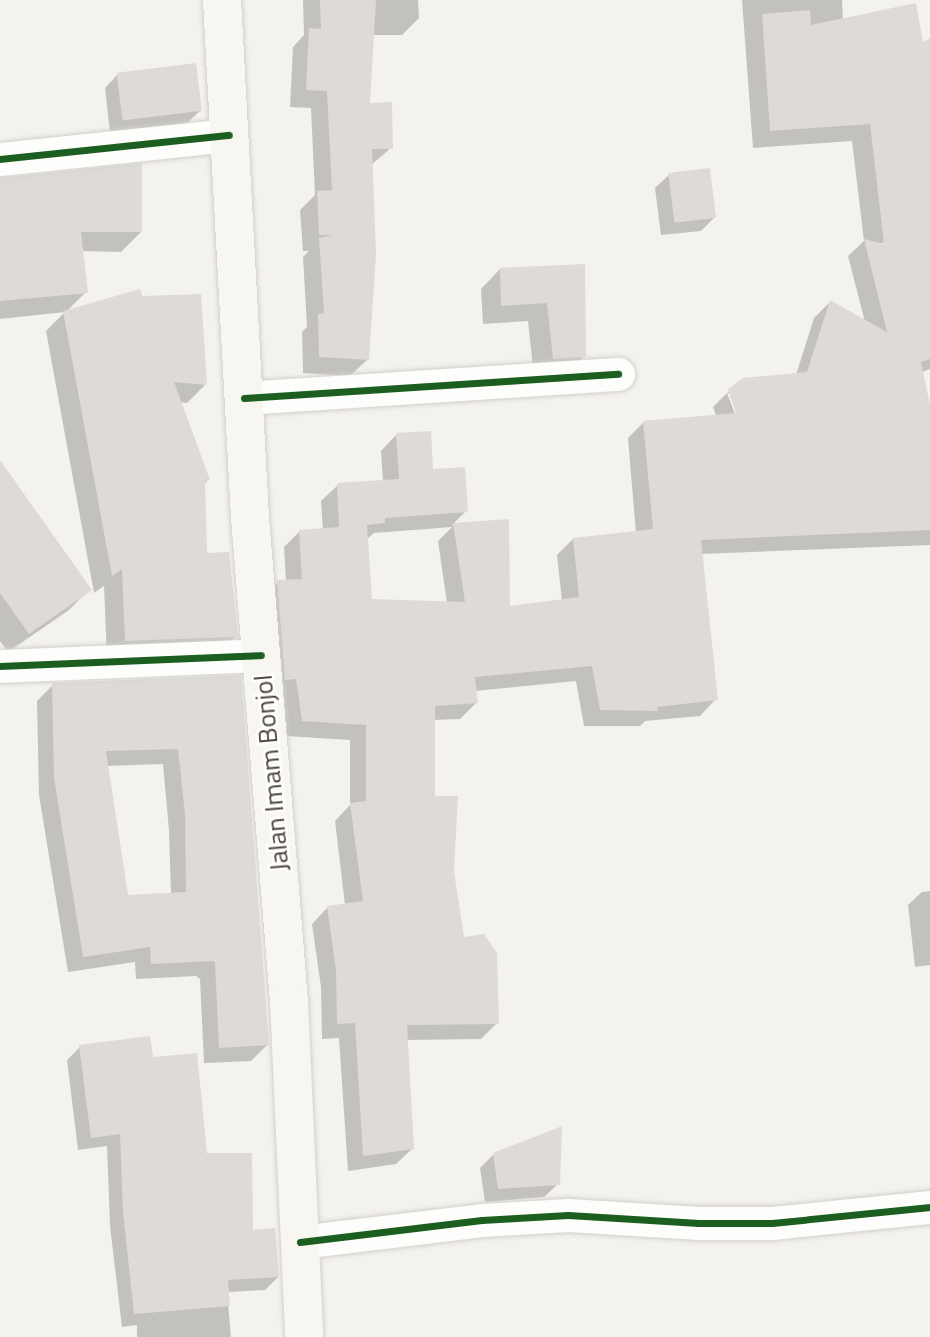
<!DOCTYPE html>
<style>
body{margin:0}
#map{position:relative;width:930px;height:1337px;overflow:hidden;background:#f4f2ee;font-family:"Titillium Web",sans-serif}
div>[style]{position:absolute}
.shadow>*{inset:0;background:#0003}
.building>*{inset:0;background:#dedbd6;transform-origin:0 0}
.roads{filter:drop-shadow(0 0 2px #d2d0cb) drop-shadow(0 0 2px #d2d0cb)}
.street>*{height:33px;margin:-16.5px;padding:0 16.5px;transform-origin:16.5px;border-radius:16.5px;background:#fdfdfc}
.secondary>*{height:38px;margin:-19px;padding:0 19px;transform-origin:19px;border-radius:19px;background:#f7f6f1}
.cycleway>*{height:7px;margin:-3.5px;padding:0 3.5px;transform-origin:3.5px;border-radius:3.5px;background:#1b5e20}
span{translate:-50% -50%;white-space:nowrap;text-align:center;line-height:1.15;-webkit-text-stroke:5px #fff;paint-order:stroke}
.street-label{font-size:26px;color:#4b4439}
</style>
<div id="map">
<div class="shadow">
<i style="clip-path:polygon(303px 0,418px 0,419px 18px,402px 35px,372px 35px,368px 105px,391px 148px,371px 165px,367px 360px,350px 376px,303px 373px,302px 332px,307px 327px,303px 257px,309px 251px,303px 251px,300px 210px,315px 195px,311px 108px,290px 107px,293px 47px,304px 35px)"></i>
<i style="clip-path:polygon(evenodd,724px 0,842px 0,843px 20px,922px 44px,930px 40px,930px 233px,877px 244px,930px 258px,930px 369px,922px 372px,930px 414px,930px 545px,701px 554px,716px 699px,700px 716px,645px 721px,640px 726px,584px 726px,576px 681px,475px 691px,476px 703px,460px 719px,433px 720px,433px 798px,453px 871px,462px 939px,497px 1023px,481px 1039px,406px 1040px,413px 1148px,396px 1164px,348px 1171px,339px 1038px,322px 1039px,321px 987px,312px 924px,328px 907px,345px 905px,335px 821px,350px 805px,350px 740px,286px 736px,262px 598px,278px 582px,286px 582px,284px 547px,300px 531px,323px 530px,321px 501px,338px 485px,383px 482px,381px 451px,397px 434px,466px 511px,452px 525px,507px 521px,508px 608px,562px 601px,557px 555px,573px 539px,636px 533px,628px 438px,644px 422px,716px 416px,713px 407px,729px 391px,796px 375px,814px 318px,830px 302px,865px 322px,848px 256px,864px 241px,852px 141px,753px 148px,742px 0,724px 0,727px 393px,731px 393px,741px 420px,738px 422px,727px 393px,724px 0,452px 527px,438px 541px,447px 603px,370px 601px,367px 539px,374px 533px,452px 527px)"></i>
<i style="clip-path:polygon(118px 74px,200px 111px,186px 124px,110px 133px,105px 88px)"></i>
<i style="clip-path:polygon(669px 175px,714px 218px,701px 231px,661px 235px,655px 188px)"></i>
<i style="clip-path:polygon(0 179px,141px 232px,121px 252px,81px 251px,86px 292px,66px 312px,205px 385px,187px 403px,179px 402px,208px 480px,203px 485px,205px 554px,236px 636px,217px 655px,107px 659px,104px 586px,94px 593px,46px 331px,65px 312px,0 319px)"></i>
<i style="clip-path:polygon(583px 266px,584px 356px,565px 375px,534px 377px,528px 321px,483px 324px,481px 289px,500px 269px)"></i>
<i style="clip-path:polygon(0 491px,89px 590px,69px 610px,8px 652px,0 641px)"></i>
<i style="clip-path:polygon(evenodd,239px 677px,267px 1045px,251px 1061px,204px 1063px,200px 979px,196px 976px,136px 979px,135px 962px,68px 972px,39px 795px,37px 701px,53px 685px,239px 677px,163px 764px,169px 831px,171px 894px,127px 896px,106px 766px,163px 764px)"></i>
<i style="clip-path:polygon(930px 891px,930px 965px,915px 967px,908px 905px,922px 892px)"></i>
<i style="clip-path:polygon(80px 1047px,152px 1059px,278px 1277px,265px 1290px,227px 1292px,231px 1337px,137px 1337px,137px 1325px,122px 1327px,110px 1226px,107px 1146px,78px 1150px,67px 1060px)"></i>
<i style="clip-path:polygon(494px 1154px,558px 1184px,544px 1197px,485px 1202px,480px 1168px)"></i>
</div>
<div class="building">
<i style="clip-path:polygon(320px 0,376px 0,370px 103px,392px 102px,393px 149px,372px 149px,376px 255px,369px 360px,319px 357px,318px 314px,324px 313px,319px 238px,332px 235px,319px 235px,317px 191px,332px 190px,327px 91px,306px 90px,309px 28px,321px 29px)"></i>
<i style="clip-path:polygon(916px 3px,923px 42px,930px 38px,930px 359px,921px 362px,930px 405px,930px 530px,701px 540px,718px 700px,657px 707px,658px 711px,600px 710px,592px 666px,475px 677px,478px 703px,435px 706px,435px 796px,458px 796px,454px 871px,464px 937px,484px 934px,497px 953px,499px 1024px,407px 1025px,414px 1149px,363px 1156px,355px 1023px,337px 1024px,336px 970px,327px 906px,363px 901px,350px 803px,366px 801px,366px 725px,302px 721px,296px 679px,285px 680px,277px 580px,302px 579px,299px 530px,339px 527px,337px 483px,399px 479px,396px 433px,431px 431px,433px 469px,465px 467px,468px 512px,385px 518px,385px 523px,367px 525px,372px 599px,465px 602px,453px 523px,509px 519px,510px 606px,579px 597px,573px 538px,653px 529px,643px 421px,736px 413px,728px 389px,743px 378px,807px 372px,830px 300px,887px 332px,864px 239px,884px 244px,870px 124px,770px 131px,762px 14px,810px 10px,811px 25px)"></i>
<i style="left:196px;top:63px;width:48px;height:80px;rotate:83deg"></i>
<i style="clip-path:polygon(142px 163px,142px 232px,81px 232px,88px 293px,0 301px,0 178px)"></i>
<i style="left:710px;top:168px;width:50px;height:42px;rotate:83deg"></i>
<i style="clip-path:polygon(585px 264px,586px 357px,553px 359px,547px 303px,501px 306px,500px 268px)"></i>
<i style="clip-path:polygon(140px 289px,142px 296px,201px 294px,207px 385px,174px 382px,210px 480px,205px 481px,207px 553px,229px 552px,238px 637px,125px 641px,122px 569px,112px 576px,63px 311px)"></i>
<i style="clip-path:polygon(0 460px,92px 590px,29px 634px,0 593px)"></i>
<i style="clip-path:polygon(evenodd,241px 675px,269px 1045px,219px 1048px,215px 963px,213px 961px,151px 964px,150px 947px,83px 957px,54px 778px,52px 683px,241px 675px,178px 749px,185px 814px,186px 892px,128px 895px,106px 751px,178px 749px)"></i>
<i style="clip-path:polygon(150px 1036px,153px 1057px,197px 1053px,207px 1153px,252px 1153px,253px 1230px,275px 1228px,279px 1277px,228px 1280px,230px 1306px,134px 1314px,123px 1212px,120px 1134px,91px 1138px,79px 1045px)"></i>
<i style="clip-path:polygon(562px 1126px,560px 1185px,498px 1189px,493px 1153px)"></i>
</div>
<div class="roads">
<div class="street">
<i style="left:0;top:159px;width:230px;rotate:-6deg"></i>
<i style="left:244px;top:398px;width:375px;rotate:-3.7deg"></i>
<i style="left:0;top:666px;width:261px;rotate:-2.4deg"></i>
<i style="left:300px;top:1242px;width:183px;rotate:-6.9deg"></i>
<i style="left:482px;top:1220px;width:86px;rotate:-3.3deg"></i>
<i style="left:568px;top:1215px;width:131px;rotate:3.5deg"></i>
<i style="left:699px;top:1223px;width:73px"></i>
<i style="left:772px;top:1223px;width:159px;rotate:-5.8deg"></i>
</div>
<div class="secondary">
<i style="left:222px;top:0;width:518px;rotate:86.9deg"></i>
<i style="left:250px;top:517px;width:486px;rotate:85.4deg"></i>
<i style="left:289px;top:1001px;width:336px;rotate:87.4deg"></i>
</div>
</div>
<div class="cycleway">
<i style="left:0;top:159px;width:230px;rotate:-6deg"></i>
<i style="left:244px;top:398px;width:375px;rotate:-3.7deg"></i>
<i style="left:0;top:666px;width:261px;rotate:-2.4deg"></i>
<i style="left:300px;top:1242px;width:183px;rotate:-6.9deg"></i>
<i style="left:482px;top:1220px;width:86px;rotate:-3.3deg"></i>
<i style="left:568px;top:1215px;width:131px;rotate:3.5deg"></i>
<i style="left:699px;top:1223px;width:73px"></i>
<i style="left:772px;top:1223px;width:159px;rotate:-5.8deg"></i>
</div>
<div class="street-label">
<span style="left:271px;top:773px;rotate:-95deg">Jalan Imam Bonjol</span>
</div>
</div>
